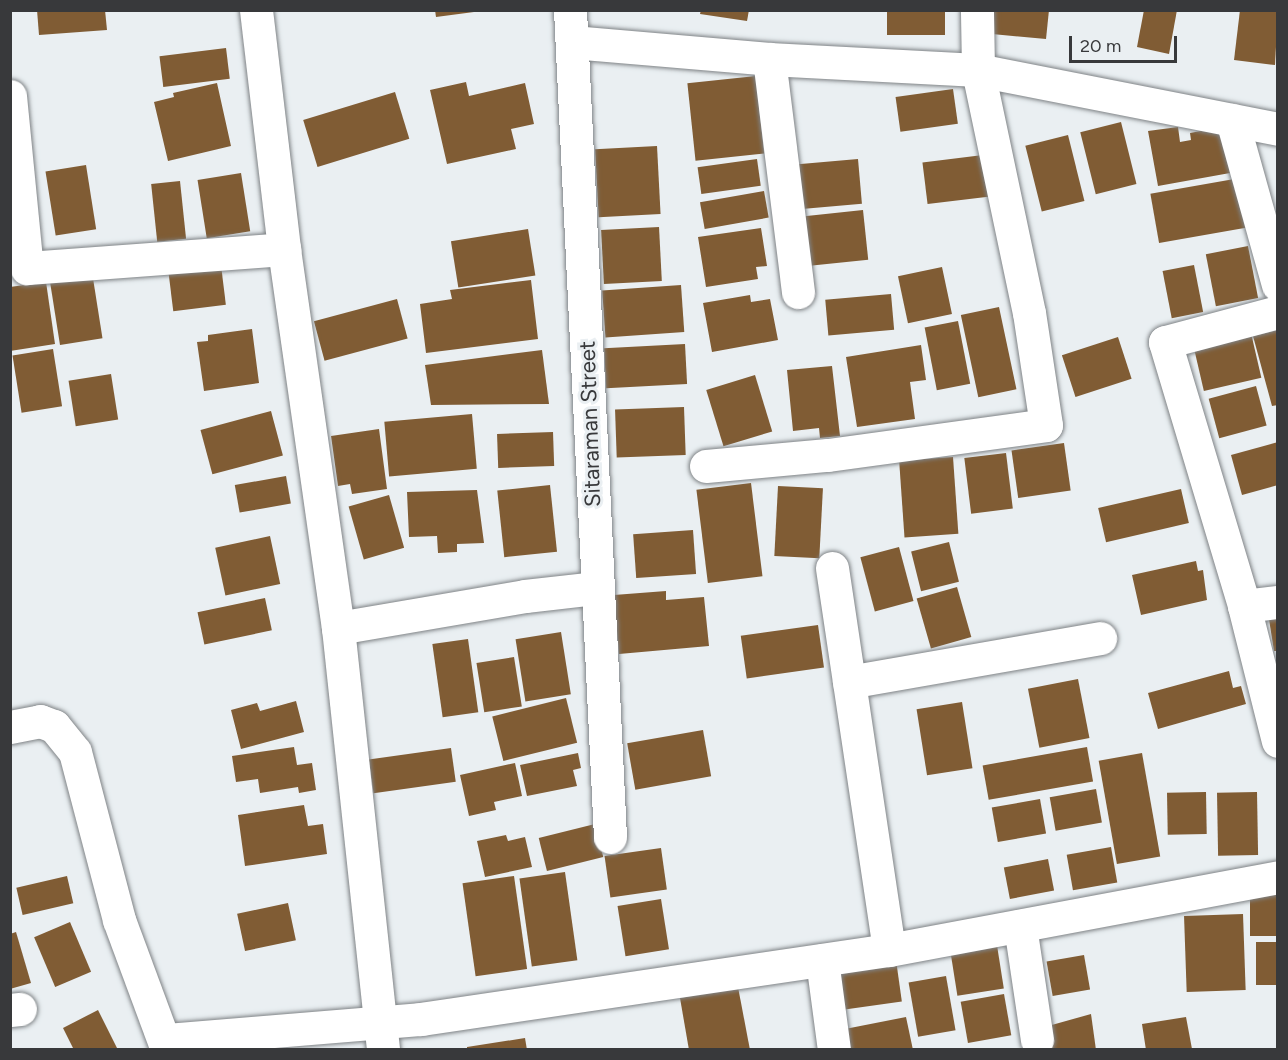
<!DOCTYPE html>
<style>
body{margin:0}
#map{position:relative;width:1288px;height:1060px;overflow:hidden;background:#eaeff2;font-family:Figtree,sans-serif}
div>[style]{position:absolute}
.building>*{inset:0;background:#805c34;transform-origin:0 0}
.roads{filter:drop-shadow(0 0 2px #7f8386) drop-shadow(0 0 2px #7f8386)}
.street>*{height:33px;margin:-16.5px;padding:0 16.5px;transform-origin:16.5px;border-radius:16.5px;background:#fff}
span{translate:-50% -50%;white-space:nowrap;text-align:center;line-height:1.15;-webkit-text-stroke:6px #eaeff2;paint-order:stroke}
.street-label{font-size:22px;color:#38393b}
.frame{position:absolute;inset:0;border:12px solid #38393b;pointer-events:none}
.scale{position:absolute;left:1069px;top:36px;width:108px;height:27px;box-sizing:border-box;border:3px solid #38393b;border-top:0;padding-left:8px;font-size:18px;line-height:21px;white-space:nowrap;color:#38393b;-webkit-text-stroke:4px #eaeff2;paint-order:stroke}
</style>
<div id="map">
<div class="building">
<i style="clip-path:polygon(37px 10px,105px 10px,107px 30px,39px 35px)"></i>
<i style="clip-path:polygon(435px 10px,474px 10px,474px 12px,436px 17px)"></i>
<i style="clip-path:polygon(701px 10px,749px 10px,747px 21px,700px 14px)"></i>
<i style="left:887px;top:10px;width:58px;height:25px"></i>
<i style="clip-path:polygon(994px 10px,1049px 10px,1046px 39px,992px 34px)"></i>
<i style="clip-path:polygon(1144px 10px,1177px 10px,1169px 54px,1137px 47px)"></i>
<i style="clip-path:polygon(1240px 10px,1278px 10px,1275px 65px,1234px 60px)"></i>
<i style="left:226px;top:48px;width:31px;height:67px;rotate:83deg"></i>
<i style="left:756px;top:76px;width:78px;height:69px;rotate:84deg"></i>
<i style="clip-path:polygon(466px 82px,469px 96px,525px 83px,534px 124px,511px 129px,516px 149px,447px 164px,430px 90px)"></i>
<i style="clip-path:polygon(217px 83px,231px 146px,168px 161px,154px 102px,174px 97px,173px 93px)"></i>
<i style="left:953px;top:89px;width:35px;height:58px;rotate:82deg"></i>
<i style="left:395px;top:92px;width:49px;height:96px;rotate:73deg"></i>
<i style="left:1121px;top:122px;width:64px;height:42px;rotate:76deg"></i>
<i style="clip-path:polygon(1178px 127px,1180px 142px,1191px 140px,1190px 133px,1222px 127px,1230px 173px,1158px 186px,1148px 131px)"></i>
<i style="left:1068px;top:135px;width:68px;height:44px;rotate:76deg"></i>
<i style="left:657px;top:146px;width:68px;height:62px;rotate:87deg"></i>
<i style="left:983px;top:155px;width:42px;height:61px;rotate:83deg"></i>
<i style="left:757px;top:159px;width:27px;height:60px;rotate:82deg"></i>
<i style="left:858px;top:159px;width:45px;height:66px;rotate:85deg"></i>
<i style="left:86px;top:165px;width:65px;height:41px;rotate:81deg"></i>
<i style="left:241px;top:173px;width:59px;height:44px;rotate:81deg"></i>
<i style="left:1240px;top:178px;width:50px;height:91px;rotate:80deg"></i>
<i style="left:180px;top:181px;width:58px;height:29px;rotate:84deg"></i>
<i style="left:764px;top:191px;width:27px;height:65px;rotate:80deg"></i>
<i style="left:863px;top:210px;width:50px;height:66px;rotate:84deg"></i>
<i style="left:659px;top:227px;width:54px;height:58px;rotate:87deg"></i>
<i style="clip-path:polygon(761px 228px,767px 266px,756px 267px,758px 279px,706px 287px,698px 237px)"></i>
<i style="left:528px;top:229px;width:47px;height:78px;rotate:81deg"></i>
<i style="left:1248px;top:246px;width:53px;height:43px;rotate:79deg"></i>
<i style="left:221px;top:265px;width:40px;height:53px;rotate:83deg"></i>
<i style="left:1194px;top:265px;width:48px;height:32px;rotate:79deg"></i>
<i style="left:942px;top:267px;width:48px;height:45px;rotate:78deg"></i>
<i style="left:92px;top:272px;width:67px;height:43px;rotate:81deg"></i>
<i style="clip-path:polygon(531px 280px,538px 339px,426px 353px,420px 304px,452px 299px,450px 290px)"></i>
<i style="clip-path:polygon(46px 282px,55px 344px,10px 351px,10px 287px)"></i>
<i style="left:681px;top:285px;width:47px;height:79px;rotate:86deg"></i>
<i style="left:891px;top:294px;width:36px;height:66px;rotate:85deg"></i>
<i style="clip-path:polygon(750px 295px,751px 302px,770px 299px,778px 340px,712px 352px,703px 303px)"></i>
<i style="left:397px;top:299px;width:41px;height:86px;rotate:75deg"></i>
<i style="left:999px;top:307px;width:84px;height:39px;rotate:78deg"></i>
<i style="left:958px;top:321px;width:64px;height:34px;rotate:79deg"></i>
<i style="clip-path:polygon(252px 329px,259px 383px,204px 391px,197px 342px,208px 341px,208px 335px)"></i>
<i style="clip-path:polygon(1278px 330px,1278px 405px,1272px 406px,1253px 336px)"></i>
<i style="left:1251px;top:333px;width:46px;height:59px;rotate:77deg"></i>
<i style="left:1118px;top:337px;width:44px;height:59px;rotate:72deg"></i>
<i style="left:685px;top:344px;width:40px;height:81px;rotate:87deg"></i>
<i style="clip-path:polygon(921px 345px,926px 380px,910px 382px,915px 419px,857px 427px,846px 357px)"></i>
<i style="left:53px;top:349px;width:58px;height:41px;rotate:81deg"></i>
<i style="clip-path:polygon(542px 350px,549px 404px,431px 405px,425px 365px)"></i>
<i style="clip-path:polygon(832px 366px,840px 436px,820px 438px,819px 428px,793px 431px,787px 370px)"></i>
<i style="left:111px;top:374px;width:46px;height:43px;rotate:81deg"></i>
<i style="left:755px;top:375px;width:59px;height:51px;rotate:73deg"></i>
<i style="left:1256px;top:386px;width:41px;height:49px;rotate:75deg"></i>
<i style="left:684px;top:407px;width:48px;height:69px;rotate:88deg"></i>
<i style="left:271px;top:411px;width:46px;height:73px;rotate:75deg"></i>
<i style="left:472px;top:414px;width:55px;height:88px;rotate:85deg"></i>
<i style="clip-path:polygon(379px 429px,387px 489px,352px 494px,350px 484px,338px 486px,331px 436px)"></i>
<i style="left:553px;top:432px;width:34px;height:56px;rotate:88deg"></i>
<i style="clip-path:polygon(1278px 442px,1278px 485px,1242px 495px,1231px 455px)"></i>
<i style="left:1064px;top:443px;width:48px;height:53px;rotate:82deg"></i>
<i style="left:1006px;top:453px;width:56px;height:42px;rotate:83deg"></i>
<i style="left:953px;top:457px;width:77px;height:54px;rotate:86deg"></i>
<i style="left:286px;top:476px;width:28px;height:52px;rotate:80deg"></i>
<i style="left:751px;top:483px;width:94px;height:55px;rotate:83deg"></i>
<i style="left:550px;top:485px;width:67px;height:53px;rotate:84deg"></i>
<i style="left:778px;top:486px;width:45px;height:70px;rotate:3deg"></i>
<i style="left:1181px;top:489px;width:35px;height:85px;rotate:77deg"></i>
<i style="clip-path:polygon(477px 490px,484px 543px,457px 544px,457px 552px,438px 553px,437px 536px,409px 537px,407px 492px)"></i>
<i style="left:389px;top:495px;width:55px;height:42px;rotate:74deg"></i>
<i style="left:693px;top:530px;width:44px;height:60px;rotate:86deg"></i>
<i style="left:270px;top:536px;width:49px;height:56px;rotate:78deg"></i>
<i style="left:949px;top:542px;width:41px;height:39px;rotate:76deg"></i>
<i style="left:899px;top:547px;width:56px;height:40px;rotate:75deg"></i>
<i style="clip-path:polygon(1196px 561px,1198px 571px,1203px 570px,1207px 600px,1141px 615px,1132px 575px)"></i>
<i style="left:957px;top:587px;width:52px;height:42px;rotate:74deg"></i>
<i style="clip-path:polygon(666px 591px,666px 600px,704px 597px,709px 646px,619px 654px,614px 595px)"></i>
<i style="left:265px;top:598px;width:33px;height:69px;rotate:78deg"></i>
<i style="clip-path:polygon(1278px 612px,1278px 651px,1274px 651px,1268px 613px)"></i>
<i style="left:818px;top:625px;width:43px;height:78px;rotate:82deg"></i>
<i style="left:561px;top:632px;width:63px;height:46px;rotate:81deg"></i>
<i style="left:468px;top:639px;width:74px;height:36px;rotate:82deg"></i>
<i style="left:514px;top:657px;width:50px;height:38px;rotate:81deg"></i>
<i style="clip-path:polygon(1229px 671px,1233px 688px,1241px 686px,1246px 704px,1158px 729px,1148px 693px)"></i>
<i style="left:1078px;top:679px;width:60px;height:51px;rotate:79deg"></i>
<i style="left:566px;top:698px;width:46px;height:76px;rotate:76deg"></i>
<i style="clip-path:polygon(296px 701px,304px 732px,241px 749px,231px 710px,257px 703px,260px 711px)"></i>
<i style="left:962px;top:702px;width:67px;height:46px;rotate:81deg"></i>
<i style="left:703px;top:730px;width:47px;height:77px;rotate:80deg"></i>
<i style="clip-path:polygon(294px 747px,297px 765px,312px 763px,316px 790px,299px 793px,298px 787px,260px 793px,258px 779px,236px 782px,232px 756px)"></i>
<i style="left:1087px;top:747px;width:35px;height:106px;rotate:80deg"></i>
<i style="left:451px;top:748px;width:34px;height:83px;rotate:82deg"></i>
<i style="clip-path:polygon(578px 753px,581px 768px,573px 770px,577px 786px,527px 796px,520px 765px)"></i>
<i style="left:1142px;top:753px;width:105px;height:44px;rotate:80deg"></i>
<i style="clip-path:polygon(515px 763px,522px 796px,494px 802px,496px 810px,469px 816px,460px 775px)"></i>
<i style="left:1096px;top:789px;width:34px;height:47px;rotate:80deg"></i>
<i style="left:1206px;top:792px;width:42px;height:39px;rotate:89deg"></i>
<i style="left:1257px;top:792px;width:63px;height:40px;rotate:89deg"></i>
<i style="left:1040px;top:799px;width:35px;height:49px;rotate:80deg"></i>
<i style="clip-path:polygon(304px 805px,308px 826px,323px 824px,327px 854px,245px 866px,238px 815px)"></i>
<i style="left:595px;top:824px;width:34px;height:58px;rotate:76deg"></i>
<i style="clip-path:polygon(506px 835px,508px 841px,525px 837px,532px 867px,485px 877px,477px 841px)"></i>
<i style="left:1111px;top:847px;width:36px;height:45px;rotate:80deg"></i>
<i style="left:661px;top:848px;width:42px;height:57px;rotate:82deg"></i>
<i style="left:1048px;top:859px;width:32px;height:45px;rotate:79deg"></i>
<i style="left:565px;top:872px;width:89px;height:46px;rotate:82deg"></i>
<i style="left:67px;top:876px;width:28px;height:52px;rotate:77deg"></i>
<i style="left:514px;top:876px;width:94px;height:52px;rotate:82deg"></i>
<i style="left:1278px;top:894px;width:42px;height:28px;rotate:90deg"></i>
<i style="left:661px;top:899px;width:51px;height:44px;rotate:81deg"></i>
<i style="left:288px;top:903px;width:38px;height:52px;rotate:78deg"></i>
<i style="left:1243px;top:914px;width:76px;height:59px;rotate:88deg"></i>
<i style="left:70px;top:922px;width:54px;height:39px;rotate:67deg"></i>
<i style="clip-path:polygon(16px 932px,31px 983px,10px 989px,10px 934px)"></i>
<i style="left:996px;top:939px;width:50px;height:47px;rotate:81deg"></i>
<i style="left:1278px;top:942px;width:43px;height:22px;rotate:90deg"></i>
<i style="left:1084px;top:955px;width:35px;height:38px;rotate:80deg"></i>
<i style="left:896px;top:960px;width:42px;height:63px;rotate:82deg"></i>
<i style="left:946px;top:976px;width:55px;height:38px;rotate:80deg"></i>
<i style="clip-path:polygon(738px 987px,750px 1050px,689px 1050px,680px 998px)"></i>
<i style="left:1004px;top:994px;width:42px;height:44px;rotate:80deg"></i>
<i style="clip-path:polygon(98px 1010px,118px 1050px,74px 1050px,63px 1028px)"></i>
<i style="clip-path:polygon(1091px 1014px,1096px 1050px,1045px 1050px,1041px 1028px)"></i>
<i style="clip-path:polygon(906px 1017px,913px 1050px,849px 1050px,845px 1029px)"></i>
<i style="clip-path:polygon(1186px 1017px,1192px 1049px,1146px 1050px,1142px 1024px)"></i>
<i style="clip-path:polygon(525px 1038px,527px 1050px,467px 1050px,467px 1047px)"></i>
</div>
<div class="roads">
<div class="street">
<i style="left:256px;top:10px;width:241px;rotate:83.3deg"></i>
<i style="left:284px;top:249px;width:383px;rotate:81.9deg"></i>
<i style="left:338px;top:628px;width:424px;rotate:83.9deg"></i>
<i style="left:570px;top:10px;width:828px;rotate:87.23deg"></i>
<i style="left:572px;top:42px;width:198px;rotate:4.9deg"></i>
<i style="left:769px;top:59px;width:209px;rotate:3deg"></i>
<i style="left:978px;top:70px;width:306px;rotate:11.1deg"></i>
<i style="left:769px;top:59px;width:235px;rotate:82.9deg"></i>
<i style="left:10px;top:96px;width:173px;rotate:84.4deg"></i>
<i style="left:27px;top:268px;width:258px;rotate:-4.2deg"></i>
<i style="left:1232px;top:120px;width:171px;rotate:74.4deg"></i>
<i style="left:1278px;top:312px;width:117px;rotate:165.1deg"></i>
<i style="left:1165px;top:342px;width:276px;rotate:73.3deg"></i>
<i style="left:1244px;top:606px;width:34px;rotate:-7deg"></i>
<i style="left:706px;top:466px;width:122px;rotate:-5.2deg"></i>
<i style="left:828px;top:455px;width:220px;rotate:-7.8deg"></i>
<i style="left:1046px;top:425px;width:113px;rotate:-98.6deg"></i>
<i style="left:1029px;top:313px;width:248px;rotate:-101.9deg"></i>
<i style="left:978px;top:70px;width:60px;rotate:-91deg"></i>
<i style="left:832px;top:568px;width:386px;rotate:81.5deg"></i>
<i style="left:889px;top:950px;width:396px;rotate:-10.6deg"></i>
<i style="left:1244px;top:606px;width:139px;rotate:75.9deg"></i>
<i style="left:338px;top:628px;width:190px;rotate:-9.7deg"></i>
<i style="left:525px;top:596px;width:70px;rotate:-6.5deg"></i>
<i style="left:849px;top:682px;width:255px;rotate:-9.9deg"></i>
<i style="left:10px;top:727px;width:31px;rotate:-11deg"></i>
<i style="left:40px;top:721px;width:15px;rotate:20deg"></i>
<i style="left:54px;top:726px;width:33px;rotate:51deg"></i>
<i style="left:75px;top:752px;width:174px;rotate:75.3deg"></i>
<i style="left:119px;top:920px;width:139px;rotate:69.7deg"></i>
<i style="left:1020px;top:926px;width:115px;rotate:81.5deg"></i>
<i style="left:822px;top:960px;width:91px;rotate:82.4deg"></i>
<i style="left:10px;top:1010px;width:10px;rotate:-6deg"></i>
<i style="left:165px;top:1040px;width:257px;rotate:-4.7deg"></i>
<i style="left:421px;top:1019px;width:473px;rotate:-8.4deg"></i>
</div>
</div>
<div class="street-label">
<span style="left:590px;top:424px;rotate:-92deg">Sitaraman Street</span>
</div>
<div class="frame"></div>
<div class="scale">20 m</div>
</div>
